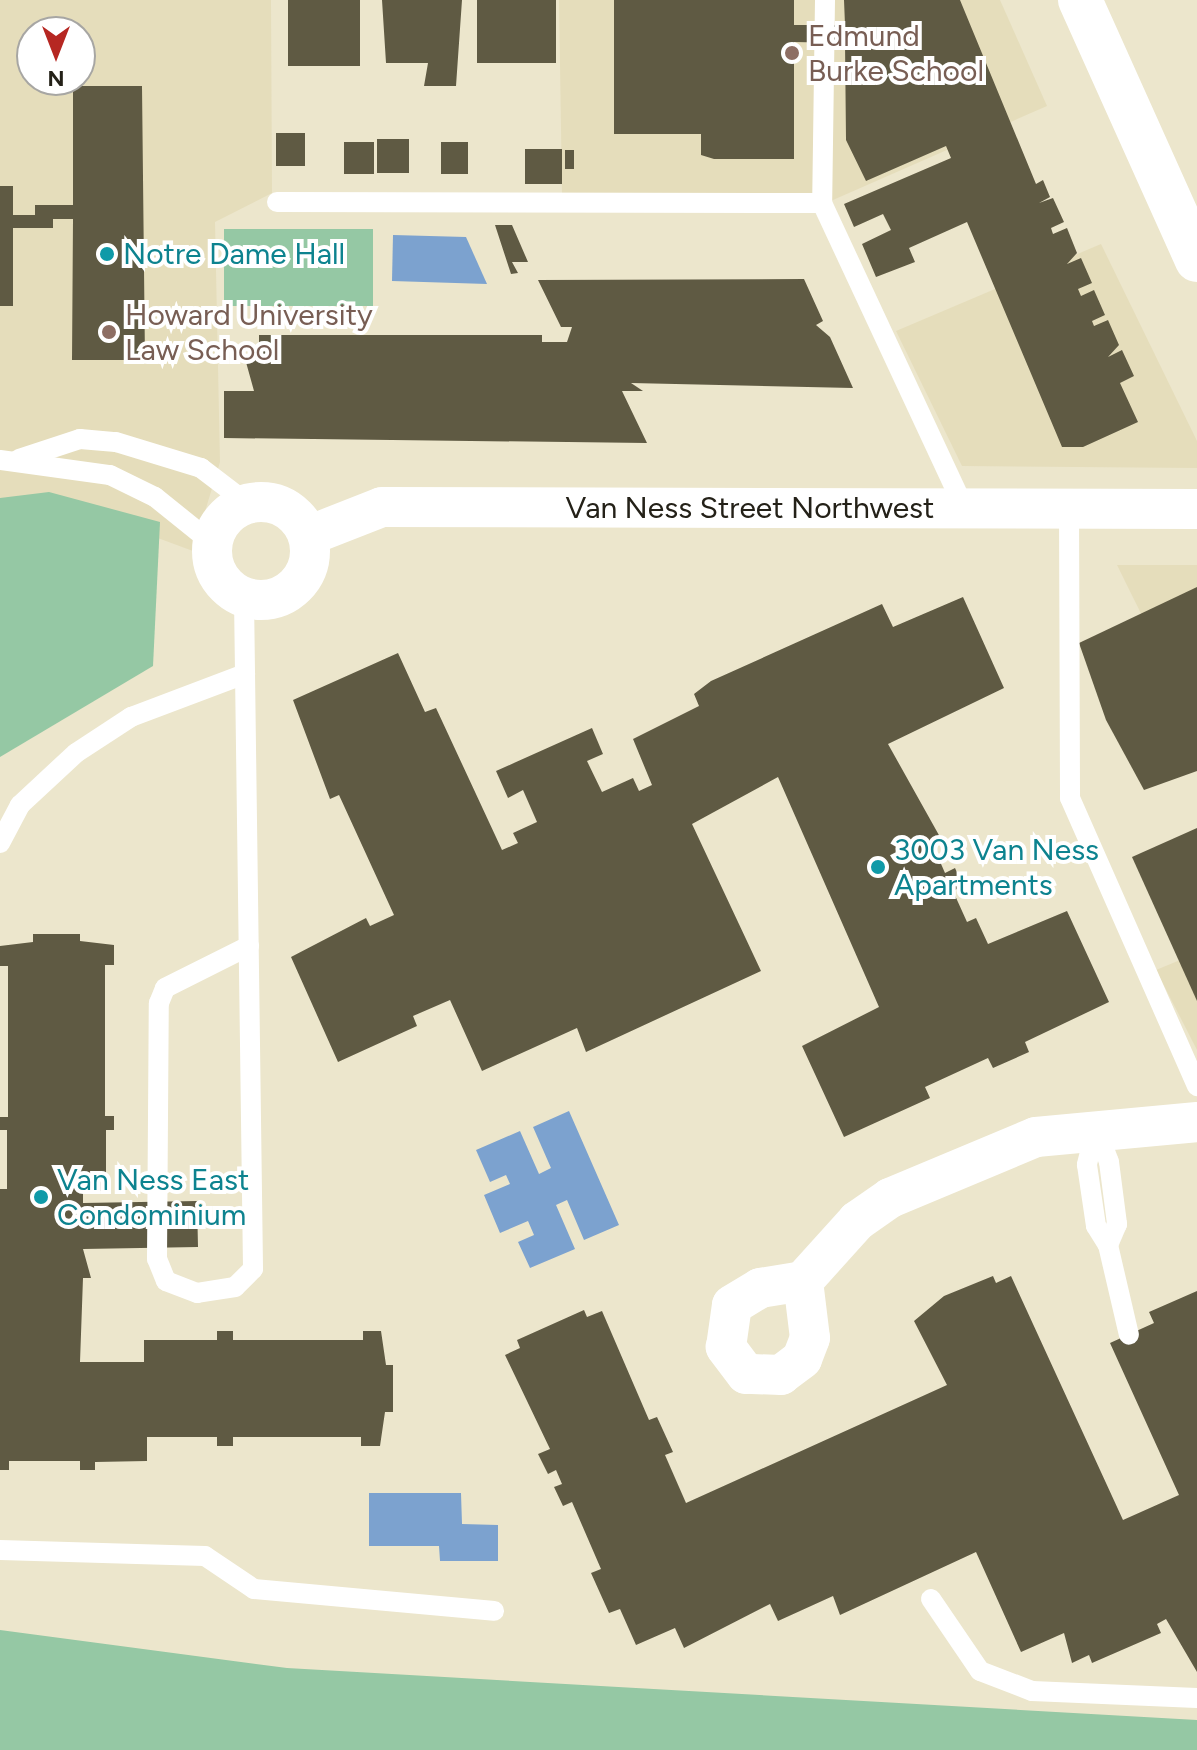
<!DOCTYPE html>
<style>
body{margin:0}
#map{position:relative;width:1197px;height:1750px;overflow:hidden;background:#ece6cc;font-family:Figtree,sans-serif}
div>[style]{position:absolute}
.built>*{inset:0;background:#e5ddbb}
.green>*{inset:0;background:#95c8a4;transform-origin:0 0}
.water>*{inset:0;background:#7ca2cf}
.building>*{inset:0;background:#5f5a43;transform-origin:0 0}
.lane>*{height:20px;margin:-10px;padding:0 10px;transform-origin:10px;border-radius:10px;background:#fff}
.street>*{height:40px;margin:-20px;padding:0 20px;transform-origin:20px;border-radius:20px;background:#fff}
.street>.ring{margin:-20px;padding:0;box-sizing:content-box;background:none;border:40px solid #fff;border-radius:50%}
.primary>*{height:44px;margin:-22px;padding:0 22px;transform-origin:22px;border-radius:22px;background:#fff}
.dots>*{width:22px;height:22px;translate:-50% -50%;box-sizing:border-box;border:4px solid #fff;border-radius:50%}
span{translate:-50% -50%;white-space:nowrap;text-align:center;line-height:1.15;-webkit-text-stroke:8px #fff;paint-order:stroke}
.education-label{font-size:30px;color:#785e54}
.left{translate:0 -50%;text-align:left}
.culture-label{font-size:30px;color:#0d838f}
.street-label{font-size:30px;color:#242118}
.north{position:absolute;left:16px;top:16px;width:80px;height:80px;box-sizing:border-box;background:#fff;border:2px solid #a7a6a3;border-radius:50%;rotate:180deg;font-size:22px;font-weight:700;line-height:32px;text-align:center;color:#242118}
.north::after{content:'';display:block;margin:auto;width:28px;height:36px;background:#b62722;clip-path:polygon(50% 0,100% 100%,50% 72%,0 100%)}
</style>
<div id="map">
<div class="built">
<i style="clip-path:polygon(evenodd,0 0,271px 0,272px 193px,215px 222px,220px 462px,193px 551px,128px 527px,0 525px,0 0,32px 32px,80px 32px,80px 80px,32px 80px,32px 32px)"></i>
<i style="clip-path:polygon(559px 0,1000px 0,1047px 106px,833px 200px,562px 193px)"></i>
<i style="clip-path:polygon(1101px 244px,1197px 441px,1197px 468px,962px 466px,896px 331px)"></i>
<i style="clip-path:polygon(1117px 565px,1197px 565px,1197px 727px)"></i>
<i style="clip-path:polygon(1197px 953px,1197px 1050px,1156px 970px)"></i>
</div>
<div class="green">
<i style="left:224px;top:229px;width:149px;height:77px"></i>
<i style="clip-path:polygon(49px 492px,160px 522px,153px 666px,0 757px,0 498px)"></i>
<i style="clip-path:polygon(0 1630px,287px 1668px,1197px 1720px,1197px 1750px,0 1750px)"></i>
</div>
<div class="water">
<i style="clip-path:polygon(393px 235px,466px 237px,487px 284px,392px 281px)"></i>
<i style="clip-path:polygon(569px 1111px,619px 1225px,584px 1240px,567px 1200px,556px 1205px,575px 1249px,530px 1268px,518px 1242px,534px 1235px,528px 1221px,500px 1233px,484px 1195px,510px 1184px,506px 1175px,490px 1182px,476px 1150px,520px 1131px,539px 1174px,551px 1168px,533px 1127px)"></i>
<i style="clip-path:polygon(369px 1493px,461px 1493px,462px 1524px,498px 1525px,498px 1561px,440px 1561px,439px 1546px,369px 1546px)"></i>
</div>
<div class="building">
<i style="left:288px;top:0;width:72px;height:66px"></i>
<i style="clip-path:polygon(382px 0,462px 0,456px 86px,424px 86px,428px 63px,386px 63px)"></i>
<i style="left:477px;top:0;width:79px;height:63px"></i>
<i style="clip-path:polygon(614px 0,794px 0,794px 25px,845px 25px,844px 0,960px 0,1036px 184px,1043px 180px,1050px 197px,1039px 203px,1053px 198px,1064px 222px,1051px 228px,1053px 234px,1067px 228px,1077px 253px,1067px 264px,1081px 258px,1092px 283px,1078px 289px,1081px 296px,1094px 290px,1105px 315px,1092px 321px,1094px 326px,1108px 320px,1119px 345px,1108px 357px,1122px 350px,1134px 376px,1120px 383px,1138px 422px,1083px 447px,1062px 447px,967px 222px,909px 248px,915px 262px,876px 277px,862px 244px,891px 230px,883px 214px,854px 227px,844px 204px,951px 158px,946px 146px,866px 181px,846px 140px,845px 43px,794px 42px,794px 159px,714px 159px,701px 155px,701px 134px,614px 134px)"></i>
<i style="clip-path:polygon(73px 86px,142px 86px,145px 360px,72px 360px,73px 219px,53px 219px,53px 228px,13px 228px,13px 306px,0 306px,0 186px,13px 186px,13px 215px,35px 215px,35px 205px,73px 205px)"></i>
<i style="left:276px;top:133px;width:29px;height:33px"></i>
<i style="left:377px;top:139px;width:32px;height:34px"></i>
<i style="left:344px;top:142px;width:30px;height:32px"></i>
<i style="left:441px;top:142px;width:27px;height:32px"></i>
<i style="left:525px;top:149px;width:37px;height:35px"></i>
<i style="left:565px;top:150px;width:9px;height:19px"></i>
<i style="clip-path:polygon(495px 225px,512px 225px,528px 262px,512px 262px,518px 273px,511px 274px)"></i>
<i style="clip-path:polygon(804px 279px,823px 321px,816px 325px,830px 337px,853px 388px,631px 383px,643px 391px,622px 391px,647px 443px,224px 438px,224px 391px,254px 391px,244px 355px,259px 355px,259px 335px,542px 335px,542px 342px,567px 342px,572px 327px,561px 327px,538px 280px)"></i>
<i style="clip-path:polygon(1197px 587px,1197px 771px,1144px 790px,1106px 720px,1079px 643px)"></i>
<i style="clip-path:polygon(963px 597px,1004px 688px,888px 744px,940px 837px,931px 841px,945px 873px,955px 868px,963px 886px,953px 891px,967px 922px,976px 918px,988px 944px,1067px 911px,1109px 1002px,1025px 1042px,1029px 1052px,993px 1068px,988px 1058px,925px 1087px,930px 1098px,844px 1137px,802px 1046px,879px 1007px,778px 777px,692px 824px,761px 971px,586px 1052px,577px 1028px,482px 1071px,450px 1000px,413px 1016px,417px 1026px,338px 1062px,291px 957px,366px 918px,370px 926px,394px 915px,339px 795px,330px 799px,293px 700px,398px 653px,425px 712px,436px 708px,502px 850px,518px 843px,513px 833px,537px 822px,523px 790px,508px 798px,496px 771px,592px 728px,603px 754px,587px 761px,602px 792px,633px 778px,639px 791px,652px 785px,633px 739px,699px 706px,694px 694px,711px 681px,882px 604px,893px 627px)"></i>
<i style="clip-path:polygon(1197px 828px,1197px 1001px,1132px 857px)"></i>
<i style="clip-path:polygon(33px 934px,80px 934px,80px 941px,114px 945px,114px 965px,105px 965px,105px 1116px,114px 1116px,114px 1130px,106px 1130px,106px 1191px,83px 1191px,83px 1203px,197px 1201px,198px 1247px,83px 1249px,91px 1278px,83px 1278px,80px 1362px,144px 1362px,144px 1340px,217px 1340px,217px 1331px,233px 1331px,233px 1340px,363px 1340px,363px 1331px,381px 1331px,386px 1365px,393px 1365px,393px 1412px,385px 1412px,380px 1446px,361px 1446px,361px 1437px,233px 1437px,233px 1446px,217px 1446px,217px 1437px,147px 1437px,147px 1461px,95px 1462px,95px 1470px,80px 1470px,80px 1461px,9px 1461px,9px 1470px,0 1470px,0 1189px,7px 1189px,7px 1130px,0 1130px,0 1117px,8px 1117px,8px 966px,0 966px,0 946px,33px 942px)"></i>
<i style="clip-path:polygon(993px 1276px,996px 1283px,1011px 1276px,1123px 1520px,1179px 1495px,1110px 1343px,1154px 1323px,1149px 1312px,1197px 1291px,1197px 1672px,1166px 1619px,1157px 1624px,1161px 1633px,1092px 1663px,1089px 1655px,1072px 1663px,1064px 1633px,1021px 1652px,976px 1552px,840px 1615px,833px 1596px,778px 1621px,770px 1604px,684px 1648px,675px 1628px,636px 1645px,620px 1609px,609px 1613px,591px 1573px,601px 1569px,572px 1502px,563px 1506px,554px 1487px,562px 1484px,556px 1470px,548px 1474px,538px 1454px,550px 1449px,505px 1355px,520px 1348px,517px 1340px,584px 1310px,587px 1317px,602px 1311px,649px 1420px,657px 1417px,673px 1452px,665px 1455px,686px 1503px,947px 1385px,914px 1321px,944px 1296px)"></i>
</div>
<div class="lane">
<i style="left:825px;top:0;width:203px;rotate:90.8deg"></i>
<i style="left:822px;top:203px;width:336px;rotate:65deg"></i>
<i style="left:277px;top:202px;width:545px;rotate:0.11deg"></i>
<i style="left:19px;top:459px;width:64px;rotate:-18.2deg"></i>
<i style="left:80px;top:439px;width:36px;rotate:5deg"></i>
<i style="left:116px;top:442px;width:89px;rotate:17deg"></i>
<i style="left:201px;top:468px;width:58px;rotate:37.3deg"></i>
<i style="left:0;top:460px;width:111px;rotate:7.8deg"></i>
<i style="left:110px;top:475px;width:50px;rotate:26.1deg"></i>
<i style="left:155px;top:497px;width:73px;rotate:38.9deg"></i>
<i style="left:1069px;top:508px;width:290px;rotate:89.8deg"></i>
<i style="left:1070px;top:798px;width:315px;rotate:66.2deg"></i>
<i style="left:244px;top:598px;width:671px;rotate:89.23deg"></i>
<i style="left:253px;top:1269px;width:25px;rotate:135deg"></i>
<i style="left:235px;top:1287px;width:38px;rotate:171deg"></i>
<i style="left:197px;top:1293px;width:33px;rotate:-159deg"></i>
<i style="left:166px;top:1281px;width:24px;rotate:-112deg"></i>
<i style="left:157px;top:1259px;width:256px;rotate:-89.6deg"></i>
<i style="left:159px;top:1003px;width:16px;rotate:-68deg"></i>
<i style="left:165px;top:988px;width:94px;rotate:-26.6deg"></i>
<i style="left:0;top:843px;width:43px;rotate:-62.2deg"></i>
<i style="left:20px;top:805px;width:76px;rotate:-42.9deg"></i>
<i style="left:76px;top:753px;width:66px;rotate:-33.2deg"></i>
<i style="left:131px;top:717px;width:122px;rotate:-20.7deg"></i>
<i style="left:1096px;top:1128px;width:38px;rotate:104deg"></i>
<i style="left:1087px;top:1165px;width:62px;rotate:81.6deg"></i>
<i style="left:1096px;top:1226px;width:22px;rotate:58deg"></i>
<i style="left:1108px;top:1245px;width:92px;rotate:76.9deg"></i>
<i style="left:1096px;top:1128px;width:36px;rotate:69deg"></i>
<i style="left:1109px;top:1162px;width:63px;rotate:82.6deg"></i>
<i style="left:1117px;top:1224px;width:23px;rotate:113deg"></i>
<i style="left:0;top:1550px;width:205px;rotate:1.7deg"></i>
<i style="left:205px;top:1556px;width:59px;rotate:34deg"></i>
<i style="left:254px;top:1589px;width:241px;rotate:5.2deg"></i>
<i style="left:931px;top:1599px;width:87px;rotate:55.8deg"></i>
<i style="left:980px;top:1671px;width:56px;rotate:21deg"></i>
<i style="left:1032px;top:1691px;width:165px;rotate:2.4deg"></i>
</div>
<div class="street">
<i class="ring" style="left:212px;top:502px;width:58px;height:58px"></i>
<i style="left:308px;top:536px;width:79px;rotate:-21.4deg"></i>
<i style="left:382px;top:507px;width:815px;rotate:0.14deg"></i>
<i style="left:803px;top:1281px;width:57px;rotate:83deg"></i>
<i style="left:810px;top:1338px;width:22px;rotate:111deg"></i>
<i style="left:802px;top:1359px;width:26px;rotate:143deg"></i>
<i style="left:781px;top:1375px;width:35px;rotate:-178deg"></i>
<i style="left:746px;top:1374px;width:34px;rotate:-127deg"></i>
<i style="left:726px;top:1347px;width:42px;rotate:-81.9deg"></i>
<i style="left:732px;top:1305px;width:33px;rotate:-31deg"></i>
<i style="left:760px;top:1288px;width:44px;rotate:-9.2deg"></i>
<i style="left:803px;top:1281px;width:81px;rotate:-48deg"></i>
<i style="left:857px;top:1221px;width:40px;rotate:-34.9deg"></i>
<i style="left:890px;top:1198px;width:158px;rotate:-22.7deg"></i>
<i style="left:1036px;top:1137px;width:162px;rotate:-5.3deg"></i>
</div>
<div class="primary">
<i style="left:1080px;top:0;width:285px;rotate:65.8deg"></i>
</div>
<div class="dots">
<i style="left:792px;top:53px;background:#8d6e63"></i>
<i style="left:107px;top:254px;background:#0f9aa8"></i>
<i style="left:109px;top:332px;background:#8d6e63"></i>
<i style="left:878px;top:867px;background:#0f9aa8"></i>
<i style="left:41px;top:1197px;background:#0f9aa8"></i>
</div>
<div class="education-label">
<span class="left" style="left:808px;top:53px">Edmund<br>Burke School</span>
<span class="left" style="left:125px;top:332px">Howard University<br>Law School</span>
</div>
<div class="culture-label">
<span class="left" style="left:123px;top:254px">Notre Dame Hall</span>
<span class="left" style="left:894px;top:867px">3003 Van Ness<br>Apartments</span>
<span class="left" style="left:57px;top:1197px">Van Ness East<br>Condominium</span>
</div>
<div class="street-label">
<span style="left:750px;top:508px">Van Ness Street Northwest</span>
</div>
<div class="north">N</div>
</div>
